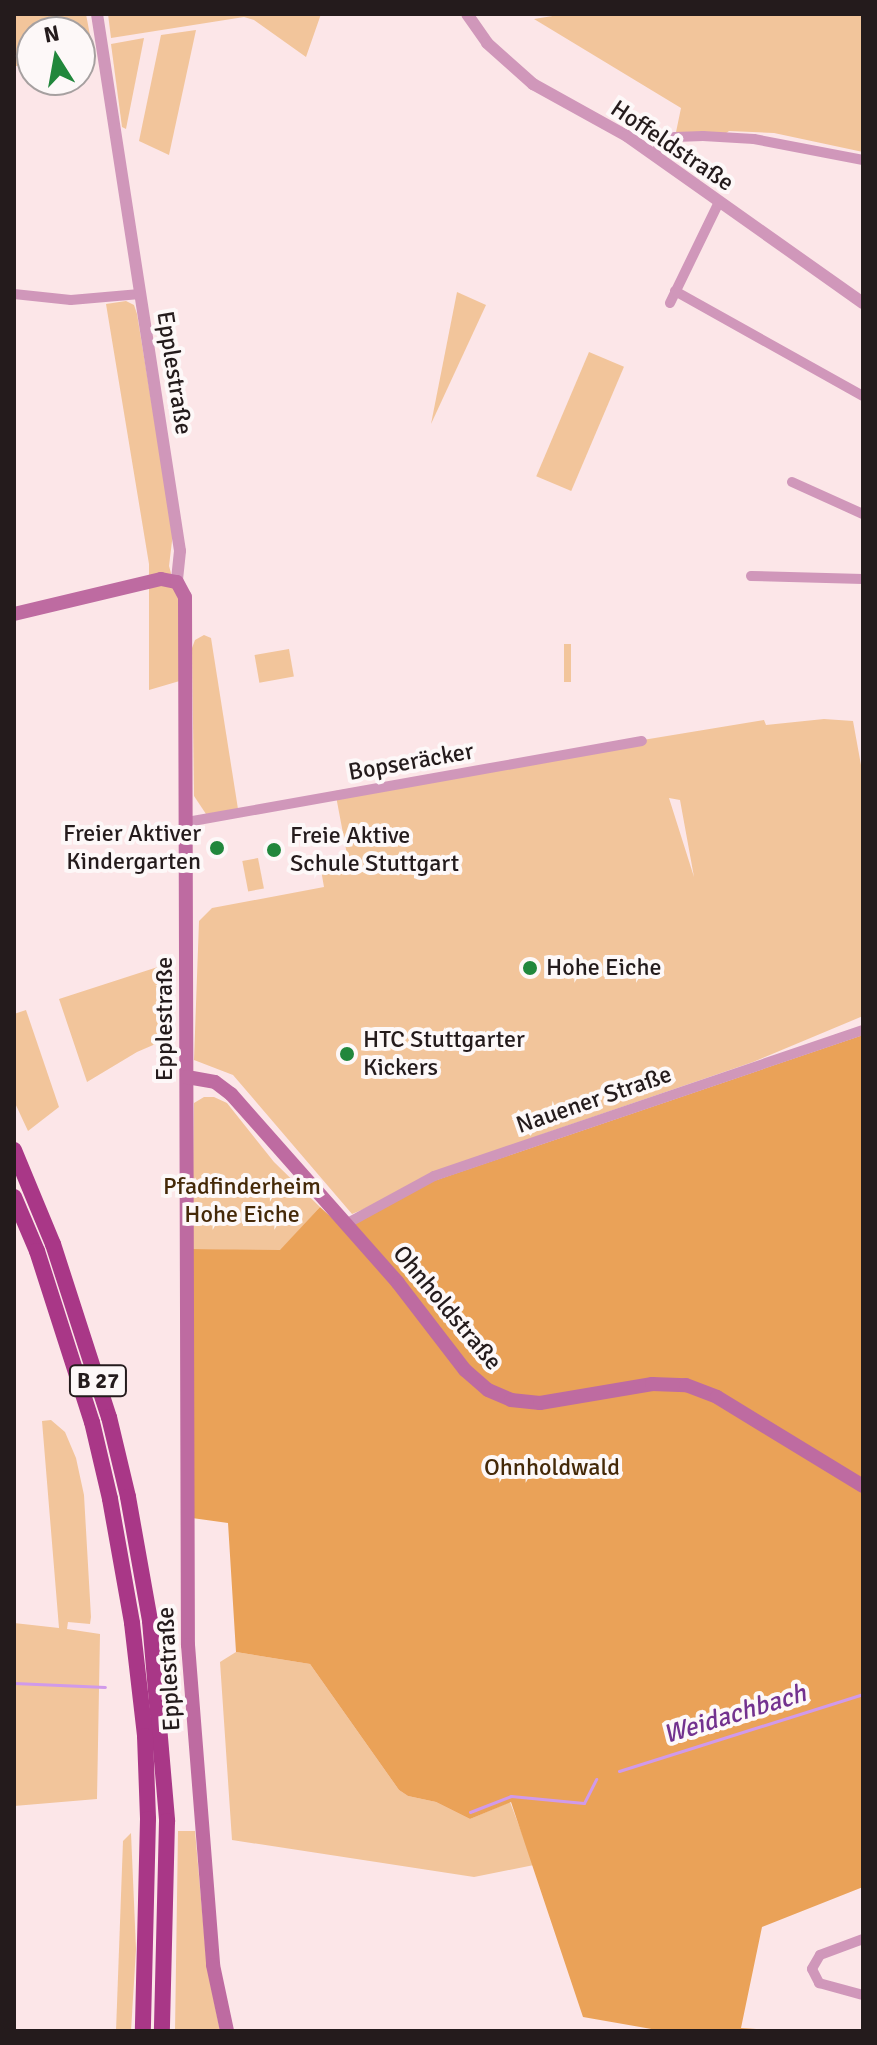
<!DOCTYPE html>
<meta charset="utf-8">
<style>
body{margin:0}
#map{position:relative;width:877px;height:2045px;overflow:hidden;background:#fce6e8;font-family:Signika,sans-serif}
div>[style]{position:absolute}
.green>*{inset:0;background:#f2c59b;transform-origin:0 0}
.forest>*{inset:0;background:#eaa258}
.stream>*{height:3px;margin:-1.5px;padding:0 1.5px;transform-origin:1.5px;border-radius:1.5px;background:#d09aea}
.minor>*{height:10px;margin:-5px;padding:0 5px;transform-origin:5px;border-radius:5px;background:#d097ba}
.tertiary>*{height:12px;margin:-6px;padding:0 6px;transform-origin:6px;border-radius:6px;background:#d097ba}
.secondary>*{height:14px;margin:-7px;padding:0 7px;transform-origin:7px;border-radius:7px;background:#be6ba1}
.trunk>*{height:16px;margin:-8px;padding:0 8px;transform-origin:8px;border-radius:8px;background:#a93787}
.dots>*{width:22px;height:22px;translate:-50% -50%;box-sizing:border-box;border:4px solid #fdf8f8;border-radius:50%}
span{translate:-50% -50%;white-space:nowrap;text-align:center;line-height:1.15;-webkit-text-stroke:8px #fdf8f8;paint-order:stroke}
.shield-label span{padding:2px 6px;background:#fdf8f8;border:2px solid;border-radius:6px;-webkit-text-stroke-width:0}
.shield-label{font-size:22px;color:#241b1c;font-weight:700}
.street-label{font-size:24px;color:#241b1c}
.poi-label{font-size:24px;color:#241b1c}
.right{translate:-100% -50%;text-align:right}
.left{translate:0 -50%;text-align:left}
.park-label{font-size:24px;color:#452908}
.water-label{font-size:26px;color:#73328f;font-style:italic}
.frame{position:absolute;inset:0;border:16px solid #241b1c;pointer-events:none}
.north{position:absolute;left:16px;top:16px;width:80px;height:80px;box-sizing:border-box;background:#fdf8f8;border:2px solid #a6a0a0;border-radius:50%;rotate:349deg;font-size:22px;font-weight:700;line-height:32px;text-align:center;color:#241b1c}
.north::after{content:'';display:block;margin:auto;width:28px;height:36px;background:#21873c;clip-path:polygon(50% 0,100% 100%,50% 72%,0 100%)}
</style>
<div id="map">
<div class="green">
<i style="clip-path:polygon(14px 14px,86px 14px,94px 57px,80px 59px,80px 32px,32px 32px,32px 66px,14px 66px)"></i>
<i style="clip-path:polygon(108px 14px,321px 14px,306px 57px,254px 20px,244px 17px,111px 38px)"></i>
<i style="clip-path:polygon(565px 14px,863px 14px,863px 152px,774px 133px,729px 131px,722px 136px,675px 137px,681px 108px,534px 19px)"></i>
<i style="clip-path:polygon(196px 30px,169px 155px,139px 141px,161px 35px)"></i>
<i style="clip-path:polygon(144px 38px,126px 129px,122px 127px,111px 44px)"></i>
<i style="clip-path:polygon(457px 292px,486px 305px,431px 424px)"></i>
<i style="clip-path:polygon(126px 301px,134px 305px,137px 314px,173px 533px,169px 566px,181px 608px,183px 680px,149px 690px,149px 564px,106px 304px)"></i>
<i style="left:589px;top:352px;width:38px;height:135px;rotate:23deg"></i>
<i style="clip-path:polygon(204px 635px,211px 638px,238px 809px,206px 814px,194px 796px,192px 648px,195px 640px)"></i>
<i style="left:564px;top:644px;width:7px;height:38px"></i>
<i style="left:289px;top:649px;width:28px;height:35px;rotate:80deg"></i>
<i style="clip-path:polygon(evenodd,824px 719px,853px 721px,863px 776px,863px 1016px,753px 1062px,543px 1134px,352px 1214px,233px 1075px,194px 1060px,199px 921px,212px 908px,324px 887px,321px 870px,349px 865px,335px 791px,764px 720px,766px 725px,824px 719px,669px 798px,680px 800px,694px 877px,669px 798px)"></i>
<i style="left:258px;top:858px;width:31px;height:16px;rotate:79deg"></i>
<i style="clip-path:polygon(167px 964px,169px 976px,175px 980px,174px 1036px,137px 1052px,87px 1082px,59px 999px)"></i>
<i style="clip-path:polygon(26px 1010px,59px 1107px,28px 1131px,14px 1101px,14px 1014px)"></i>
<i style="clip-path:polygon(204px 1097px,214px 1097px,227px 1103px,274px 1162px,320px 1207px,280px 1251px,192px 1249px,194px 1103px)"></i>
<i style="clip-path:polygon(51px 1420px,65px 1432px,76px 1458px,84px 1495px,91px 1617px,90px 1624px,68px 1622px,67px 1629px,100px 1634px,97px 1799px,14px 1806px,14px 1623px,59px 1628px,42px 1421px)"></i>
<i style="clip-path:polygon(236px 1652px,310px 1664px,399px 1790px,408px 1796px,436px 1802px,470px 1819px,510px 1802px,534px 1865px,474px 1877px,232px 1840px,220px 1662px)"></i>
<i style="clip-path:polygon(178px 1831px,195px 1831px,207px 1966px,220px 2031px,175px 2031px)"></i>
<i style="clip-path:polygon(131px 1833px,136px 1949px,131px 2031px,116px 2031px,123px 1841px)"></i>
</div>
<div class="forest">
<i style="clip-path:polygon(863px 1035px,863px 1887px,762px 1927px,741px 2028px,787px 2031px,663px 2031px,583px 2017px,511px 1802px,470px 1819px,436px 1802px,408px 1796px,399px 1790px,310px 1664px,236px 1652px,228px 1523px,192px 1518px,191px 1249px,280px 1250px,320px 1207px,344px 1229px,413px 1188px)"></i>
</div>
<div class="stream">
<i style="left:14px;top:1683px;width:91px;rotate:2.5deg"></i>
<i style="left:619px;top:1771px;width:256px;rotate:-17.5deg"></i>
<i style="left:470px;top:1812px;width:44px;rotate:-21.3deg"></i>
<i style="left:511px;top:1796px;width:73px;rotate:5.5deg"></i>
<i style="left:584px;top:1803px;width:27px;rotate:-63deg"></i>
</div>
<div class="minor">
<i style="left:654px;top:155px;width:12px;rotate:-59deg"></i>
<i style="left:660px;top:145px;width:17px;rotate:-28deg"></i>
<i style="left:675px;top:137px;width:28px;rotate:-2deg"></i>
<i style="left:703px;top:136px;width:51px;rotate:3.4deg"></i>
<i style="left:754px;top:139px;width:111px;rotate:10.9deg"></i>
<i style="left:675px;top:291px;width:215px;rotate:29.2deg"></i>
<i style="left:14px;top:294px;width:57px;rotate:6deg"></i>
<i style="left:71px;top:300px;width:69px;rotate:-5deg"></i>
<i style="left:670px;top:303px;width:110px;rotate:-64.1deg"></i>
<i style="left:792px;top:482px;width:78px;rotate:24.3deg"></i>
<i style="left:751px;top:576px;width:112px;rotate:1.5deg"></i>
<i style="left:187px;top:822px;width:462px;rotate:-10.1deg"></i>
<i style="left:346px;top:1224px;width:100px;rotate:-28.6deg"></i>
<i style="left:434px;top:1176px;width:453px;rotate:-18.8deg"></i>
<i style="left:863px;top:1939px;width:46px;rotate:159.6deg"></i>
<i style="left:820px;top:1955px;width:16px;rotate:120deg"></i>
<i style="left:812px;top:1969px;width:16px;rotate:63deg"></i>
<i style="left:819px;top:1983px;width:46px;rotate:15.3deg"></i>
</div>
<div class="tertiary">
<i style="left:97px;top:14px;width:543px;rotate:81.21deg"></i>
<i style="left:180px;top:551px;width:31px;rotate:96deg"></i>
<i style="left:467px;top:14px;width:35px;rotate:55deg"></i>
<i style="left:487px;top:43px;width:62px;rotate:41.7deg"></i>
<i style="left:533px;top:84px;width:107px;rotate:29deg"></i>
<i style="left:627px;top:136px;width:289px;rotate:35.3deg"></i>
</div>
<div class="secondary">
<i style="left:14px;top:614px;width:151px;rotate:-13.4deg"></i>
<i style="left:161px;top:579px;width:16px;rotate:11deg"></i>
<i style="left:177px;top:582px;width:17px;rotate:62deg"></i>
<i style="left:185px;top:597px;width:1048px;rotate:89.84deg"></i>
<i style="left:188px;top:1645px;width:321px;rotate:85.5deg"></i>
<i style="left:213px;top:1965px;width:67px;rotate:78deg"></i>
<i style="left:187px;top:1077px;width:28px;rotate:10deg"></i>
<i style="left:215px;top:1082px;width:20px;rotate:37deg"></i>
<i style="left:231px;top:1094px;width:252px;rotate:48.5deg"></i>
<i style="left:398px;top:1283px;width:110px;rotate:52.4deg"></i>
<i style="left:465px;top:1370px;width:30px;rotate:41deg"></i>
<i style="left:488px;top:1390px;width:25px;rotate:23deg"></i>
<i style="left:511px;top:1400px;width:29px;rotate:6deg"></i>
<i style="left:540px;top:1403px;width:114px;rotate:-9.6deg"></i>
<i style="left:652px;top:1384px;width:34px;rotate:2deg"></i>
<i style="left:686px;top:1385px;width:33px;rotate:21deg"></i>
<i style="left:717px;top:1397px;width:171px;rotate:31.4deg"></i>
</div>
<div class="trunk">
<i style="left:14px;top:1150px;width:102px;rotate:67.5deg"></i>
<i style="left:53px;top:1244px;width:182px;rotate:72.1deg"></i>
<i style="left:109px;top:1417px;width:82px;rotate:76.6deg"></i>
<i style="left:128px;top:1497px;width:126px;rotate:79.9deg"></i>
<i style="left:150px;top:1621px;width:201px;rotate:85.1deg"></i>
<i style="left:167px;top:1821px;width:210px;rotate:91.4deg"></i>
<i style="left:14px;top:1197px;width:59px;rotate:66.9deg"></i>
<i style="left:37px;top:1251px;width:180px;rotate:72.2deg"></i>
<i style="left:92px;top:1422px;width:79px;rotate:76.8deg"></i>
<i style="left:110px;top:1499px;width:126px;rotate:79.9deg"></i>
<i style="left:132px;top:1623px;width:114px;rotate:83.4deg"></i>
<i style="left:145px;top:1736px;width:83px;rotate:87.9deg"></i>
<i style="left:148px;top:1819px;width:212px;rotate:91.4deg"></i>
</div>
<div class="dots">
<i style="left:217px;top:848px;background:#21873c"></i>
<i style="left:274px;top:850px;background:#21873c"></i>
<i style="left:530px;top:968px;background:#21873c"></i>
<i style="left:347px;top:1054px;background:#21873c"></i>
</div>
<div class="shield-label">
<span style="left:98px;top:1381px">B 27</span>
</div>
<div class="street-label">
<span style="left:672px;top:146px;rotate:34deg">Hoffeldstraße</span>
<span style="left:174px;top:373px;rotate:81deg">Epplestraße</span>
<span style="left:411px;top:762px;rotate:-10deg">Bopseräcker</span>
<span style="left:165px;top:1019px;rotate:-90deg">Epplestraße</span>
<span style="left:594px;top:1100px;rotate:-19deg">Nauener Straße</span>
<span style="left:447px;top:1308px;rotate:50deg">Ohnholdstraße</span>
<span style="left:169px;top:1669px;rotate:-93deg">Epplestraße</span>
</div>
<div class="poi-label">
<span class="right" style="left:201px;top:848px">Freier Aktiver<br>Kindergarten</span>
<span class="left" style="left:290px;top:850px">Freie Aktive<br>Schule Stuttgart</span>
<span class="left" style="left:546px;top:968px">Hohe Eiche</span>
<span class="left" style="left:363px;top:1054px">HTC Stuttgarter<br>Kickers</span>
</div>
<div class="park-label">
<span style="left:242px;top:1201px">Pfadfinderheim<br>Hohe Eiche</span>
<span style="left:552px;top:1468px">Ohnholdwald</span>
</div>
<div class="water-label">
<span style="left:735px;top:1715px;rotate:-17deg">Weidachbach</span>
</div>
<div class="frame"></div>
<div class="north">N</div>
</div>
